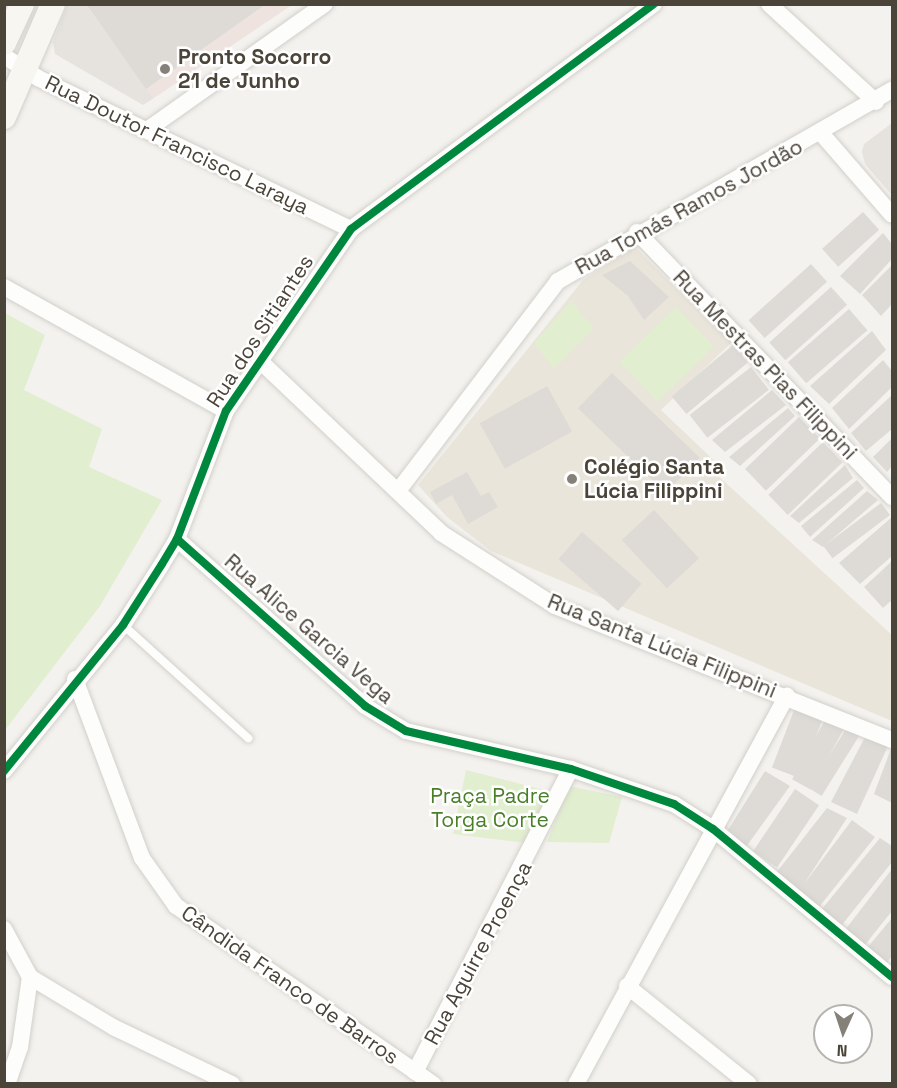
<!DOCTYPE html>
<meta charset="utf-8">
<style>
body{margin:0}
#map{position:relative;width:897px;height:1088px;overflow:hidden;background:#f4f2ee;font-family:"Space Grotesk",sans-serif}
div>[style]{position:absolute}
.education>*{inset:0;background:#eae5da}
.medical>*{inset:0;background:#eee3df}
.green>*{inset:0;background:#e1eecf;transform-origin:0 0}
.parking>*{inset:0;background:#e6e3df}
.building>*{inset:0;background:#dedbd6;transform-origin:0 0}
.roads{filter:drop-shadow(0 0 2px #d2d0cb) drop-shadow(0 0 2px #d2d0cb)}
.service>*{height:8px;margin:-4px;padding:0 4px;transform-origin:4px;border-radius:4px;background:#fdfdfc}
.minor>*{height:16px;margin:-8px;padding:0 8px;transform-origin:8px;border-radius:8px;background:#fdfdfc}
.secondary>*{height:24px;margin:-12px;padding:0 12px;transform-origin:12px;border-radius:12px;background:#f7f6f1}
.cycleway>*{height:8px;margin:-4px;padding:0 4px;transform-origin:4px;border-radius:4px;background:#00873e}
.dots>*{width:16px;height:16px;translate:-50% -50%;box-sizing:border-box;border:3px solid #fff;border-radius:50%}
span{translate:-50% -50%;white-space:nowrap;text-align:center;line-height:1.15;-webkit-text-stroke:5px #fff;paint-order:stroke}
.poi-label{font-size:21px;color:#4b4439;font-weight:700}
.left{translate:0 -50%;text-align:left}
.street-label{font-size:21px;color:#4b4439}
.park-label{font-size:21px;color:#4a7f2a}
.frame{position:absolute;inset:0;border:6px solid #4b4439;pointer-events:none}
.north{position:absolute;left:813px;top:1004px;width:60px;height:60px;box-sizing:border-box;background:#fff;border:2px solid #b7b4b0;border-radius:50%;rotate:183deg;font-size:16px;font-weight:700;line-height:24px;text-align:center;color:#4b4439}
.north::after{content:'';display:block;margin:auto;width:21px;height:27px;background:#868178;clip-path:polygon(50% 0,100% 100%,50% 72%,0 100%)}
</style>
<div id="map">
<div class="education">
<i style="clip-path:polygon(635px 247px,731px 343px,661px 410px,721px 467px,715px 473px,892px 635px,892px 721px,491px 551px,447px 517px,418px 485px,583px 280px)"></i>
</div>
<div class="medical">
<i style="clip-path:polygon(86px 5px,292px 5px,154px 98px)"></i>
</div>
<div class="green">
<i style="clip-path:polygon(571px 301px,594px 328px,554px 369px,534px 343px)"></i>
<i style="left:676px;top:307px;width:55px;height:79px;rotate:46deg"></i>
<i style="clip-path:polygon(5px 313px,45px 335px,24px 390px,102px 429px,89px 467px,162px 500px,100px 606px,5px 730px)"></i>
<i style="clip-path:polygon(466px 770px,548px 791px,527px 843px,453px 834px)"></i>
<i style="clip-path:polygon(569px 786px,622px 797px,609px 843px,547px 842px)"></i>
</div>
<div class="parking">
<i style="clip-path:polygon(67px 5px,86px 5px,154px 98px,143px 105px,55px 54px,53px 42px)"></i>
<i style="clip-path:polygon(892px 123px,892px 193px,891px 194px,865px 164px,862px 152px,864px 144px)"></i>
</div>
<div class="building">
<i style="clip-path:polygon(86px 4px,266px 4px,146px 89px)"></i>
<i style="left:863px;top:212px;width:24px;height:55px;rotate:48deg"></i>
<i style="clip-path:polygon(883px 233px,892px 244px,892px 259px,860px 294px,840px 276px)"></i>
<i style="clip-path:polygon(630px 261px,669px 297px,644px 320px,628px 296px,602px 275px)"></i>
<i style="left:811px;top:264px;width:24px;height:84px;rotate:48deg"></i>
<i style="clip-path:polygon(892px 265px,892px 304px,881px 316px,862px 295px)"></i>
<i style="left:831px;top:287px;width:24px;height:83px;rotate:48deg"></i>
<i style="left:849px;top:309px;width:28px;height:81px;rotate:49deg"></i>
<i style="clip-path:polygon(872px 331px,886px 350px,829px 404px,810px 386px)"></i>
<i style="left:733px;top:345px;width:23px;height:80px;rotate:50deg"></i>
<i style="clip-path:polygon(883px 360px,892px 371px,892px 387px,849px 429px,832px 408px)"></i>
<i style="left:751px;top:367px;width:29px;height:78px;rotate:52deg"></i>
<i style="left:612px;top:373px;width:122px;height:49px;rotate:44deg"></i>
<i style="left:547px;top:386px;width:52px;height:77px;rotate:61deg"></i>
<i style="clip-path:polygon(772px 390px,786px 405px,725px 452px,712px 440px)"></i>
<i style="clip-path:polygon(892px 395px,892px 429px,866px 451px,851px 433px)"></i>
<i style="clip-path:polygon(788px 408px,795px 416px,740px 466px,729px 457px)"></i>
<i style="left:799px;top:417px;width:30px;height:75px;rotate:46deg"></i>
<i style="clip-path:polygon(892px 438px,892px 466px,887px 472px,873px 457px)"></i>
<i style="left:823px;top:442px;width:28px;height:76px;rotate:46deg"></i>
<i style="clip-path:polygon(845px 465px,853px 478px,799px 523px,790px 516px)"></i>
<i style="clip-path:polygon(467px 472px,481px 496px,489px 492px,498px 507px,468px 524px,452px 495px,436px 504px,430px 492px)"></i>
<i style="clip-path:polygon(857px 480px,864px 488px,810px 537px,801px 526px)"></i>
<i style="clip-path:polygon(867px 491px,878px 500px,823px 547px,812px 540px)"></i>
<i style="left:881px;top:503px;width:15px;height:72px;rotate:53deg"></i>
<i style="left:654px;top:510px;width:66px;height:44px;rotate:47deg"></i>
<i style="clip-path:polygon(892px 517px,892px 556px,860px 584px,839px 563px)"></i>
<i style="left:582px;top:532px;width:79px;height:36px;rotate:41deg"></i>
<i style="clip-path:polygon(892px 561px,892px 600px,883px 608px,864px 587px)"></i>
<i style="left:796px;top:705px;width:30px;height:67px;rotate:21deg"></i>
<i style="left:826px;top:718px;width:21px;height:70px;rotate:29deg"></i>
<i style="left:847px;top:727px;width:15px;height:72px;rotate:32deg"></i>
<i style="clip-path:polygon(865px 737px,888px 746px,857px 814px,831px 802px)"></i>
<i style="clip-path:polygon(892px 746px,892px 803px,874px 794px)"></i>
<i style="clip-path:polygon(765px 771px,790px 786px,746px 847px,728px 830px)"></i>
<i style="left:795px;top:789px;width:29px;height:75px;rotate:34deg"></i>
<i style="clip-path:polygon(827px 808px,847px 818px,804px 884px,852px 820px,875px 837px,819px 907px,776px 873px)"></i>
<i style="clip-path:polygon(880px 838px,892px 846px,892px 862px,841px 926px,822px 909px)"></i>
<i style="clip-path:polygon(892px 869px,892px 911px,864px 946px,845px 930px)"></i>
<i style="clip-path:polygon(892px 918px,892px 956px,885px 965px,867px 948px)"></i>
</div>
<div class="roads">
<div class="service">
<i style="left:123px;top:625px;width:169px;rotate:42.1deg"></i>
</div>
<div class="minor">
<i style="left:769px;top:4px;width:145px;rotate:42.5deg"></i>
<i style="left:4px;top:56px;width:40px;rotate:32.9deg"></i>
<i style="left:38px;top:78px;width:348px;rotate:25.8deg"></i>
<i style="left:147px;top:130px;width:218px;rotate:-35.3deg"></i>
<i style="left:821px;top:133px;width:108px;rotate:49.1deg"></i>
<i style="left:637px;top:232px;width:368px;rotate:46.1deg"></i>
<i style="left:4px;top:287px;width:254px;rotate:29.2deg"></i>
<i style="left:259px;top:360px;width:251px;rotate:43.5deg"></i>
<i style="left:441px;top:533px;width:135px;rotate:32.6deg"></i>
<i style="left:555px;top:606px;width:363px;rotate:21.7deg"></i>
<i style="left:398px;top:491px;width:264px;rotate:-52.7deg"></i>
<i style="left:558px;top:281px;width:385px;rotate:-29.8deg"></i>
<i style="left:177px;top:539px;width:251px;rotate:41.6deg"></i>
<i style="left:365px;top:706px;width:48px;rotate:31.4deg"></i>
<i style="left:406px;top:731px;width:169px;rotate:13deg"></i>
<i style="left:571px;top:769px;width:109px;rotate:18.8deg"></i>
<i style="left:674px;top:804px;width:46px;rotate:32.7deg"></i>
<i style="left:713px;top:829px;width:232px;rotate:39.6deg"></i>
<i style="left:75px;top:679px;width:191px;rotate:69.5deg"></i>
<i style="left:142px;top:858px;width:59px;rotate:54.7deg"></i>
<i style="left:176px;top:906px;width:313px;rotate:34.7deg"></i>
<i style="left:4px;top:771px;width:188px;rotate:-50.8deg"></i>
<i style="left:123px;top:625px;width:72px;rotate:-57.4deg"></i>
<i style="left:162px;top:564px;width:29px;rotate:-59deg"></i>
<i style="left:177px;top:539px;width:137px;rotate:-69.1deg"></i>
<i style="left:226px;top:411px;width:221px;rotate:-55.5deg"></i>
<i style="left:351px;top:229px;width:377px;rotate:-36.6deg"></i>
<i style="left:4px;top:929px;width:55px;rotate:61.6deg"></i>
<i style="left:30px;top:977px;width:71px;rotate:98.1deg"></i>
<i style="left:20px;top:1047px;width:39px;rotate:109deg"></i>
<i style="left:30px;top:977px;width:99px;rotate:31deg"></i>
<i style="left:115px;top:1028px;width:130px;rotate:25.6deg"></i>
<i style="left:627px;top:986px;width:156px;rotate:38.8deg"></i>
<i style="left:415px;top:1072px;width:341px;rotate:-62.8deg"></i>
<i style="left:576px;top:1084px;width:442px;rotate:-61.5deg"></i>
</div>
<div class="secondary">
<i style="left:4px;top:43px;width:43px;rotate:-65.2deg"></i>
<i style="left:4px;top:117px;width:123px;rotate:-66.6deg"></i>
</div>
</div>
<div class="cycleway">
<i style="left:177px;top:539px;width:251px;rotate:41.6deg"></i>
<i style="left:365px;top:706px;width:48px;rotate:31.4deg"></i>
<i style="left:406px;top:731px;width:169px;rotate:13deg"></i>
<i style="left:571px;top:769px;width:109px;rotate:18.8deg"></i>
<i style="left:674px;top:804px;width:46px;rotate:32.7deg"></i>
<i style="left:713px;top:829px;width:232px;rotate:39.6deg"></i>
<i style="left:4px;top:771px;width:188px;rotate:-50.8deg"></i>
<i style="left:123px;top:625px;width:72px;rotate:-57.4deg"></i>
<i style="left:162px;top:564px;width:29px;rotate:-59deg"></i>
<i style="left:177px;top:539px;width:137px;rotate:-69.1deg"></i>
<i style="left:226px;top:411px;width:221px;rotate:-55.5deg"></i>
<i style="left:351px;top:229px;width:377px;rotate:-36.6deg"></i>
</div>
<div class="dots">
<i style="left:165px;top:69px;background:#868178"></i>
<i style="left:572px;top:479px;background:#868178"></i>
</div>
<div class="poi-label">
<span class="left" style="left:178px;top:69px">Pronto Socorro<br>21 de Junho</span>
<span class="left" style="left:584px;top:479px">Colégio Santa<br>Lúcia Filippini</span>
</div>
<div class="street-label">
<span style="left:177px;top:145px;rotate:26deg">Rua Doutor Francisco Laraya</span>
<span style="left:689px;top:207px;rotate:-29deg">Rua Tomás Ramos Jordão</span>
<span style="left:260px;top:331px;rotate:-57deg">Rua dos Sitiantes</span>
<span style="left:765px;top:365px;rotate:46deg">Rua Mestras Pias Filippini</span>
<span style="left:309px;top:629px;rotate:41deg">Rua Alice Garcia Vega</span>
<span style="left:662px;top:646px;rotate:22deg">Rua Santa Lúcia Filippini</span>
<span style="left:478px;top:953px;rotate:-62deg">Rua Aguirre Proença</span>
<span style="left:290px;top:985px;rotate:35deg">Cândida Franco de Barros</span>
</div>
<div class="park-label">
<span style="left:490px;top:808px">Praça Padre<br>Torga Corte</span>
</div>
<div class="frame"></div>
<div class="north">N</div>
</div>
